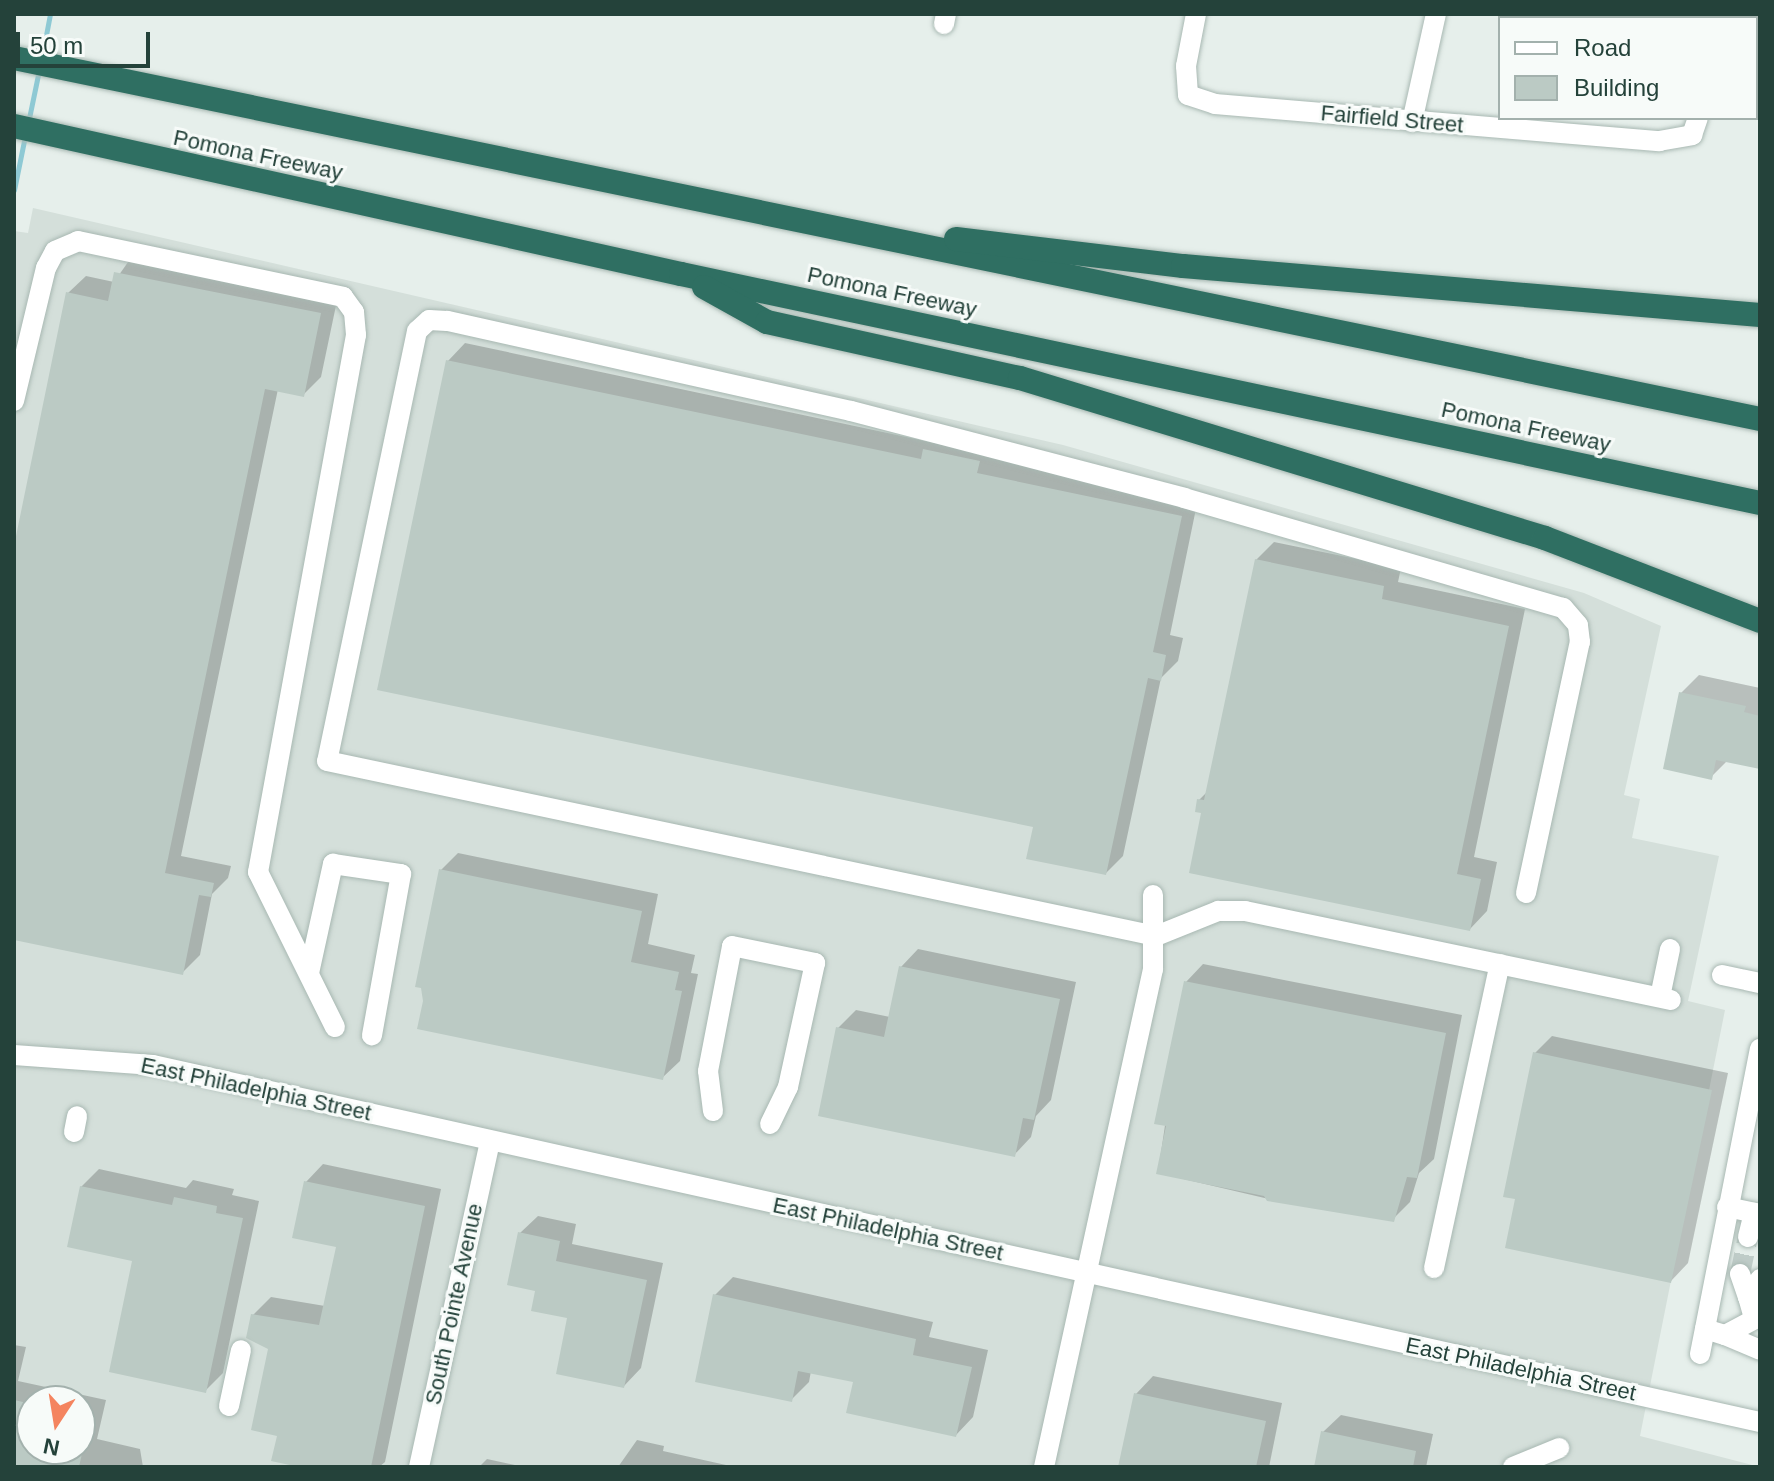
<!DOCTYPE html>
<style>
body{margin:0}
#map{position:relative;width:1774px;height:1481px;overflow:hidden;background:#e6efeb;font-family:Arial,sans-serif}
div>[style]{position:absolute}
.built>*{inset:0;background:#d4dfda}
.shadow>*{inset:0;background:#0003}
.stream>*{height:5px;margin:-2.5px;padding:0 2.5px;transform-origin:2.5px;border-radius:2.5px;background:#8ec9d4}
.building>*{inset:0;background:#bbcac4}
.minor-tunnel>*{height:20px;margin-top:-10px;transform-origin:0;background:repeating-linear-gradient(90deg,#bfccc8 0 20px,transparent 0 30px)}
.roads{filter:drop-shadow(0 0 2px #a8b8b2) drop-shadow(0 0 2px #a8b8b2)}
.minor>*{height:20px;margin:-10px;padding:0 10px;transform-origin:10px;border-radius:10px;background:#fff}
.highway>*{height:24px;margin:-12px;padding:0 12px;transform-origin:12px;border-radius:12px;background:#2f6f62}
span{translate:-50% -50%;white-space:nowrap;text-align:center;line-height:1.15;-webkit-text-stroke:6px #f7fbf9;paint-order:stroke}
.street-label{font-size:22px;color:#24423a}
.frame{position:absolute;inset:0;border:16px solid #24423a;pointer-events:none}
.legend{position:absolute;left:1498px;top:16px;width:260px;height:104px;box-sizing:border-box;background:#f7fbf9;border:2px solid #a3b1ad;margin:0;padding:10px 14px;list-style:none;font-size:24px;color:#24423a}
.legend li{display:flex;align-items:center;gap:16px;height:40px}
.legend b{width:40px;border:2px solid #a3b1ad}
.north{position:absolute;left:16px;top:1385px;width:80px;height:80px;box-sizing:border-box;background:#f7fbf9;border:2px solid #a3b1ad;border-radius:50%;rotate:192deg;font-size:22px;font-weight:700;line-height:32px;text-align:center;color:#24423a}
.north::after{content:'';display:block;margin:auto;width:28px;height:36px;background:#f4845f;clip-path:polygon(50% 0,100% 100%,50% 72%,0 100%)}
.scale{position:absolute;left:16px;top:32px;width:134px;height:36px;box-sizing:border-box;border:4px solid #24423a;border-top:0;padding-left:10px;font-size:24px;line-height:28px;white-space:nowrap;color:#24423a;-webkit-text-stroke:6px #f7fbf9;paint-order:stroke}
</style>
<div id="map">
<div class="built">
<i style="clip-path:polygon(evenodd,33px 208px,1063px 445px,1584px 593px,1661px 626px,1624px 795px,1640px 799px,1632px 838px,1719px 856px,1688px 1001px,1725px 1010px,1640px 1436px,1760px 1467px,14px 1467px,14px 231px,28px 233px,33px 208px,32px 1401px,80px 1401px,80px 1449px,32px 1449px,32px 1401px)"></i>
</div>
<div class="shadow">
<i style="clip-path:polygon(133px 255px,338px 296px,321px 377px,303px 395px,278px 389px,181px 856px,231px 866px,228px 878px,212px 894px,200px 955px,182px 973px,14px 938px,14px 556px,68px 293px,86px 276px,114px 282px)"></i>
<i style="clip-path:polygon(465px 343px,1198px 499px,1170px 635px,1183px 638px,1178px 661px,1161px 678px,1123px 856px,1106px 873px,1035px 825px,448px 361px)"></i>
<i style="clip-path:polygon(1274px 542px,1401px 568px,1398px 582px,1525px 609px,1474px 857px,1497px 862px,1487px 911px,1470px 929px,1203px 812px,1199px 800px,1209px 790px,1256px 560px)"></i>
<i style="clip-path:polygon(1699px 675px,1760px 688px,1760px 767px,1728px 760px,1711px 777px,1681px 693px)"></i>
<i style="clip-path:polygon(458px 853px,658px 894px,648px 944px,695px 955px,691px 973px,698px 974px,680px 1061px,662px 1078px,425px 1001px,441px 870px)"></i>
<i style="clip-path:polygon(918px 949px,1076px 982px,1051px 1100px,1036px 1116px,1031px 1137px,1014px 1155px,838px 1028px,856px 1010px,890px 1017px,901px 967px)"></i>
<i style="clip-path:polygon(1203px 964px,1462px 1015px,1434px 1159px,1419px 1173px,1410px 1202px,1393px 1219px,1282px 1202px,1158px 1173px,1186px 982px)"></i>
<i style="clip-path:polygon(1552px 1036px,1728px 1073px,1688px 1263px,1671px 1281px,1517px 1198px,1535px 1053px)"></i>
<i style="clip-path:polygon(323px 1164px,441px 1189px,385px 1462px,379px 1467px,309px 1467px,279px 1434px,270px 1348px,253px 1315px,271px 1297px,325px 1306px,338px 1246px,306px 1182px)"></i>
<i style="clip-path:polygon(99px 1169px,186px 1188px,193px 1180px,234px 1189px,232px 1195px,259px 1201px,223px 1373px,205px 1391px,135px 1260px,81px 1187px)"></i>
<i style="clip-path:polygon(538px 1216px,576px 1224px,572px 1244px,663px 1263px,641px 1368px,624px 1386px,569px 1317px,520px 1233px)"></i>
<i style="clip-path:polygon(733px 1277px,933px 1322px,929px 1337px,988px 1350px,973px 1417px,956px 1435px,855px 1380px,811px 1371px,809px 1382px,791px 1400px,715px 1295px)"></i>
<i style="clip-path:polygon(evenodd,14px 1345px,26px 1347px,18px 1381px,106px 1400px,97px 1439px,140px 1449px,143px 1467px,14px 1467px,14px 1345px,32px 1401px,80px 1401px,80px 1449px,32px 1449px,32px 1401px)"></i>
<i style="clip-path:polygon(1153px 1376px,1282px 1403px,1269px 1467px,1120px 1467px,1136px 1394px)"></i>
<i style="clip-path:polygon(1341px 1415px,1433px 1434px,1426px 1467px,1316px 1467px,1323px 1432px)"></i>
<i style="clip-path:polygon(637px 1440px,664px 1446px,663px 1451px,735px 1467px,618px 1467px)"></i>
<i style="clip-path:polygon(487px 1459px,524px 1467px,479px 1467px)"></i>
</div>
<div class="stream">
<i style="left:42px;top:56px;width:43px;rotate:-79.2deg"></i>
<i style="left:28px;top:123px;width:54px;rotate:-78.3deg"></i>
<i style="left:14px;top:190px;width:55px;rotate:-78.5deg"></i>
</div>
<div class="building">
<i style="clip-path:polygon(114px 272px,321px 313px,304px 397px,265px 389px,165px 873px,214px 883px,211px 897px,199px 895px,183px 975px,14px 940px,14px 546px,66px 292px,108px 301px)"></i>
<i style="clip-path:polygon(446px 360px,921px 459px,923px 449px,980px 461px,977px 473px,1182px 516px,1153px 652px,1166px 655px,1161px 681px,1148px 678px,1106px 875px,1026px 859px,1033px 827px,377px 690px)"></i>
<i style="clip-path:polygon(1255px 559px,1384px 586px,1382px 599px,1509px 626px,1457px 874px,1481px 879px,1470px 931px,1189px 873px,1201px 813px,1195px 812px,1197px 799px,1204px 800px)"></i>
<i style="clip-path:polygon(1679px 692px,1746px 706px,1744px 712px,1760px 716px,1760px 769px,1716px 760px,1712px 780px,1663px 769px)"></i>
<i style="clip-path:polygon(439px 869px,642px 911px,631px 962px,679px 972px,675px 990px,682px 991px,663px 1080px,417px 1029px,423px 1001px,421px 988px,415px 987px)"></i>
<i style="clip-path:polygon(899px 966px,1060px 999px,1034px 1120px,1023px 1118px,1015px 1157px,818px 1116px,836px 1027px,884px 1037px)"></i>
<i style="clip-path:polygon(1184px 981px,1446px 1033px,1417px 1178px,1407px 1177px,1394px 1222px,1267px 1201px,1264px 1196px,1156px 1174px,1166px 1126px,1154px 1124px)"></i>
<i style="clip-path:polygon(1533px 1052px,1712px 1090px,1671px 1283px,1505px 1248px,1515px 1199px,1503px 1197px)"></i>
<i style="clip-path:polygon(304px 1181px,425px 1206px,371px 1467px,299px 1467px,271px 1461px,277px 1436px,251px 1430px,268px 1349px,246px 1338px,251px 1314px,319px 1325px,336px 1247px,292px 1238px)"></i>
<i style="clip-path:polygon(80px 1186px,172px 1205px,174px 1197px,217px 1206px,216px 1213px,243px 1218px,206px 1393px,109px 1372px,132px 1261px,67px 1247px)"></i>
<i style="clip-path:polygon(518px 1232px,560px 1241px,556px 1261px,647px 1280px,624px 1388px,556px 1374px,567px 1318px,531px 1311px,535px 1291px,507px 1285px)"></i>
<i style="clip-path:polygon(713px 1294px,916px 1339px,913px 1355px,972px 1367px,956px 1437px,846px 1413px,853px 1382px,798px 1371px,792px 1402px,695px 1382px)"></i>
<i style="clip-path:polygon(1134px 1393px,1266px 1421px,1256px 1467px,1118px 1467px)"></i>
<i style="clip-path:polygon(14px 1400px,32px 1404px,32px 1449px,83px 1449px,79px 1467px,14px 1467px)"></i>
<i style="clip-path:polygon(1321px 1431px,1416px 1451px,1413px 1467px,1314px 1467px)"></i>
</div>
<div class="minor-tunnel">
<i style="left:1740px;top:1274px;width:38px;rotate:-78deg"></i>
</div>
<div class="roads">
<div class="minor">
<i style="left:1196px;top:14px;width:53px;rotate:100.9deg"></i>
<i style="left:1186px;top:66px;width:29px;rotate:86deg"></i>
<i style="left:1188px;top:95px;width:28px;rotate:18deg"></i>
<i style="left:1215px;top:104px;width:446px;rotate:4.8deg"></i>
<i style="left:1659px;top:141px;width:34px;rotate:-10deg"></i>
<i style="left:1692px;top:135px;width:18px;rotate:-71deg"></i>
<i style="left:1721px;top:18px;width:4px;rotate:-76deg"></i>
<i style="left:944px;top:24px;width:10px;rotate:-79deg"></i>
<i style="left:1412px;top:122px;width:111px;rotate:-77.5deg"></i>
<i style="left:14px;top:401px;width:137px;rotate:-76.5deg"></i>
<i style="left:46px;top:268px;width:19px;rotate:-62deg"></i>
<i style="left:55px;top:251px;width:25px;rotate:-23deg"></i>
<i style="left:78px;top:241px;width:271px;rotate:11.9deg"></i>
<i style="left:343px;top:297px;width:19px;rotate:54deg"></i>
<i style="left:354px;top:312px;width:23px;rotate:85deg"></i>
<i style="left:356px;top:335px;width:546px;rotate:100.34deg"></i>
<i style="left:258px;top:872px;width:173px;rotate:63.6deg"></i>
<i style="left:1526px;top:893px;width:257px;rotate:-77.9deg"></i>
<i style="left:1580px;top:642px;width:17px;rotate:-97deg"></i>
<i style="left:1578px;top:625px;width:23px;rotate:-131deg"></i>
<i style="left:1563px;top:608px;width:394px;rotate:-163.8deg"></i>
<i style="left:1185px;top:498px;width:345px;rotate:-165.4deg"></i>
<i style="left:851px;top:411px;width:414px;rotate:-167.4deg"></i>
<i style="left:447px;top:321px;width:18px;rotate:-177deg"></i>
<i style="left:429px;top:320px;width:16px;rotate:137deg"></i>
<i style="left:417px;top:331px;width:439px;rotate:101.8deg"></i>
<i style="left:327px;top:761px;width:847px;rotate:11.92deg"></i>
<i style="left:1156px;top:936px;width:67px;rotate:-22deg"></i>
<i style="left:1218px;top:911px;width:27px"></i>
<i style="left:1245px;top:911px;width:435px;rotate:11.8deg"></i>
<i style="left:309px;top:973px;width:112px;rotate:-77.6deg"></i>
<i style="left:333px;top:864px;width:69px;rotate:8.4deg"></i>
<i style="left:401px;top:874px;width:164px;rotate:100.2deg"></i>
<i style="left:1722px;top:975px;width:39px;rotate:12deg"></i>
<i style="left:1660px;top:997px;width:49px;rotate:-78.2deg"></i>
<i style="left:14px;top:1055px;width:139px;rotate:4.1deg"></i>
<i style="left:153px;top:1065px;width:1646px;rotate:12.53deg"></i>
<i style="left:713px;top:1111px;width:40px;rotate:-97.1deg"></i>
<i style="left:708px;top:1071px;width:127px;rotate:-79.1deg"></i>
<i style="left:732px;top:946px;width:85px;rotate:11.6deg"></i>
<i style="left:815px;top:963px;width:127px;rotate:102.3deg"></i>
<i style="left:788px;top:1087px;width:41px;rotate:115.9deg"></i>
<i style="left:74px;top:1132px;width:16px;rotate:-79deg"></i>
<i style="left:1727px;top:1207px;width:34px;rotate:12deg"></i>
<i style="left:1748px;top:1237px;width:25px;rotate:-76deg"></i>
<i style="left:1434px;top:1268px;width:311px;rotate:-77.8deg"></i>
<i style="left:1740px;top:1274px;width:24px;rotate:71deg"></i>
<i style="left:1754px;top:1318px;width:22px;rotate:-106deg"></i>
<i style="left:1748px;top:1297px;width:22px;rotate:-56deg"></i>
<i style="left:1705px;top:1329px;width:21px;rotate:17deg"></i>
<i style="left:1725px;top:1335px;width:40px;rotate:-28deg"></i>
<i style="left:1725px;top:1335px;width:38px;rotate:23deg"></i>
<i style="left:1700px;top:1354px;width:311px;rotate:-78.9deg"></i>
<i style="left:229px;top:1406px;width:57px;rotate:-77.9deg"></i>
<i style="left:419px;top:1467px;width:334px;rotate:-77.7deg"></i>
<i style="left:1044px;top:1467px;width:510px;rotate:-77.65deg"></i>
<i style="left:1153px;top:969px;width:74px;rotate:-90deg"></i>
<i style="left:1513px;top:1467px;width:50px;rotate:-22.4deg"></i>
</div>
<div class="highway">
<i style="left:14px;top:58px;width:1783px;rotate:11.68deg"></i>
<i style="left:14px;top:126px;width:683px;rotate:12.51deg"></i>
<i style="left:681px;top:274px;width:1103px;rotate:11.98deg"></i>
<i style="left:956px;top:239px;width:229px;rotate:6.8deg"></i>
<i style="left:1183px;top:266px;width:579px;rotate:4.85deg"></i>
<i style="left:704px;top:287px;width:72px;rotate:29.1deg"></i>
<i style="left:767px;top:322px;width:259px;rotate:12.5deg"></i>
<i style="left:1020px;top:378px;width:549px;rotate:16.95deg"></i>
<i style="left:1545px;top:538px;width:230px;rotate:21.1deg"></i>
</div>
</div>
<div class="street-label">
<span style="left:1392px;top:119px;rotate:5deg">Fairfield Street</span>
<span style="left:258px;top:155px;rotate:12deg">Pomona Freeway</span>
<span style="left:892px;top:292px;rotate:12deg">Pomona Freeway</span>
<span style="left:1526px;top:427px;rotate:12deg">Pomona Freeway</span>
<span style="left:256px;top:1089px;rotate:12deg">East Philadelphia Street</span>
<span style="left:888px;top:1229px;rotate:12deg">East Philadelphia Street</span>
<span style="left:454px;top:1304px;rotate:-78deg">South Pointe Avenue</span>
<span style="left:1521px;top:1369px;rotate:12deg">East Philadelphia Street</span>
</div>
<div class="frame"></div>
<ul class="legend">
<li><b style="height:10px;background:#fff"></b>Road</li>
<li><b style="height:22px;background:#bbcac4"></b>Building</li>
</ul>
<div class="north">N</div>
<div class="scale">50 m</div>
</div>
